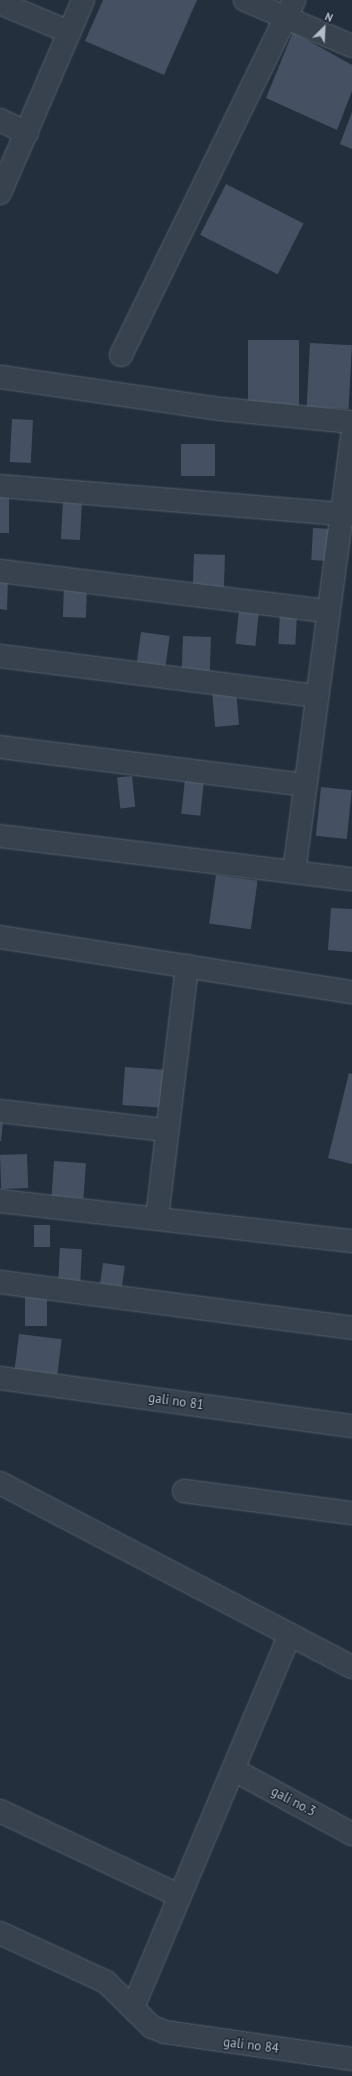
<!DOCTYPE html>
<style>
body{margin:0}
#map{position:relative;width:352px;height:2076px;overflow:hidden;background:#242f3e;font-family:"PT Sans",sans-serif}
div>[style]{position:absolute}
.building>*{inset:0;background:#455162;transform-origin:0 0}
.roads{filter:drop-shadow(0 0 1px #565f6c) drop-shadow(0 0 1px #565f6c)}
.minor>*{height:22px;margin:-11px;padding:0 11px;transform-origin:11px;border-radius:11px;background:#38414e}
span{translate:-50% -50%;white-space:nowrap;text-align:center;line-height:1.15;-webkit-text-stroke:3px #1d2633;paint-order:stroke}
.street-label{font-size:13px;color:#b4bcc9}
.north{position:absolute;left:304px;top:8px;width:40px;height:40px;-webkit-text-stroke:3px #1d2633;paint-order:stroke;rotate:24deg;font-size:11px;font-weight:700;line-height:16px;text-align:center;color:#b4bcc9}
.north::after{content:'';display:block;margin:auto;width:14px;height:18px;background:#b4bcc9;clip-path:polygon(50% 0,100% 100%,50% 72%,0 100%)}
</style>
<div id="map">
<div class="building">
<i style="clip-path:polygon(103px 0,197px 0,164px 75px,85px 41px)"></i>
<i style="clip-path:polygon(293px 32px,352px 65px,352px 91px,337px 130px,266px 98px)"></i>
<i style="clip-path:polygon(352px 112px,352px 149px,340px 144px)"></i>
<i style="left:226px;top:184px;width:87px;height:57px;rotate:27deg"></i>
<i style="left:248px;top:340px;width:51px;height:65px"></i>
<i style="left:310px;top:343px;width:42px;height:64px;rotate:3deg"></i>
<i style="left:12px;top:419px;width:21px;height:43px;rotate:3deg"></i>
<i style="left:181px;top:444px;width:34px;height:32px"></i>
<i style="left:0;top:494px;width:9px;height:39px"></i>
<i style="left:63px;top:500px;width:19px;height:39px;rotate:3deg"></i>
<i style="left:313px;top:528px;width:18px;height:32px;rotate:3deg"></i>
<i style="left:194px;top:554px;width:31px;height:32px;rotate:2deg"></i>
<i style="clip-path:polygon(0 577px,8px 577px,7px 610px,0 609px)"></i>
<i style="left:64px;top:586px;width:23px;height:31px;rotate:2deg"></i>
<i style="left:239px;top:610px;width:20px;height:34px;rotate:6deg"></i>
<i style="left:280px;top:613px;width:17px;height:31px;rotate:3deg"></i>
<i style="left:141px;top:632px;width:29px;height:33px;rotate:8deg"></i>
<i style="left:183px;top:636px;width:28px;height:38px;rotate:2deg"></i>
<i style="left:236px;top:690px;width:35px;height:24px;rotate:85deg"></i>
<i style="left:132px;top:776px;width:31px;height:15px;rotate:84deg"></i>
<i style="left:185px;top:779px;width:19px;height:35px;rotate:6deg"></i>
<i style="left:321px;top:787px;width:31px;height:49px;rotate:6deg"></i>
<i style="left:216px;top:875px;width:42px;height:49px;rotate:8deg"></i>
<i style="clip-path:polygon(331px 908px,352px 909px,352px 952px,328px 950px)"></i>
<i style="left:125px;top:1067px;width:42px;height:38px;rotate:4deg"></i>
<i style="clip-path:polygon(349px 1073px,352px 1074px,352px 1164px,328px 1158px)"></i>
<i style="clip-path:polygon(0 1111px,4px 1111px,1px 1141px,0 1141px)"></i>
<i style="left:27px;top:1154px;width:34px;height:27px;rotate:88deg"></i>
<i style="left:54px;top:1161px;width:32px;height:35px;rotate:4deg"></i>
<i style="left:34px;top:1225px;width:16px;height:22px"></i>
<i style="left:60px;top:1248px;width:22px;height:33px;rotate:3deg"></i>
<i style="left:103px;top:1263px;width:22px;height:31px;rotate:8deg"></i>
<i style="left:25px;top:1295px;width:22px;height:31px"></i>
<i style="left:19px;top:1334px;width:43px;height:39px;rotate:7deg"></i>
</div>
<div class="roads">
<div class="minor">
<i style="left:245px;top:0;width:116px;rotate:23.3deg"></i>
<i style="left:0;top:3px;width:75px;rotate:22.8deg"></i>
<i style="left:0;top:120px;width:30px;rotate:26deg"></i>
<i style="left:0;top:193px;width:210px;rotate:-66.7deg"></i>
<i style="left:121px;top:355px;width:395px;rotate:-64deg"></i>
<i style="left:1px;top:377px;width:222px;rotate:8.3deg"></i>
<i style="left:221px;top:409px;width:132px;rotate:5.7deg"></i>
<i style="left:0;top:486px;width:353px;rotate:4.7deg"></i>
<i style="left:0;top:571px;width:330px;rotate:7deg"></i>
<i style="left:0;top:656px;width:318px;rotate:7.2deg"></i>
<i style="left:0;top:747px;width:306px;rotate:7.1deg"></i>
<i style="left:0;top:836px;width:355px;rotate:7deg"></i>
<i style="left:294px;top:872px;width:441px;rotate:-82.4deg"></i>
<i style="left:0;top:937px;width:356px;rotate:8.9deg"></i>
<i style="left:0;top:1111px;width:166px;rotate:6.6deg"></i>
<i style="left:0;top:1201px;width:354px;rotate:6.5deg"></i>
<i style="left:157px;top:1218px;width:254px;rotate:-83.2deg"></i>
<i style="left:0;top:1282px;width:355px;rotate:7.4deg"></i>
<i style="left:0;top:1378px;width:355px;rotate:7.8deg"></i>
<i style="left:0;top:1483px;width:397px;rotate:27.6deg"></i>
<i style="left:184px;top:1491px;width:169px;rotate:7.5deg"></i>
<i style="left:234px;top:1770px;width:134px;rotate:28.5deg"></i>
<i style="left:0;top:1811px;width:199px;rotate:25.3deg"></i>
<i style="left:0;top:1933px;width:117px;rotate:24.8deg"></i>
<i style="left:106px;top:1982px;width:64px;rotate:44.4deg"></i>
<i style="left:152px;top:2027px;width:14px;rotate:21deg"></i>
<i style="left:165px;top:2032px;width:189px;rotate:8.2deg"></i>
<i style="left:134px;top:2005px;width:402px;rotate:-67.2deg"></i>
</div>
</div>
<div class="street-label">
<span style="left:176px;top:1402px;rotate:8deg">gali no 81</span>
<span style="left:293px;top:1802px;rotate:28deg">gali no.3</span>
<span style="left:251px;top:2046px;rotate:7deg">gali no 84</span>
</div>
<div class="north">N</div>
</div>
